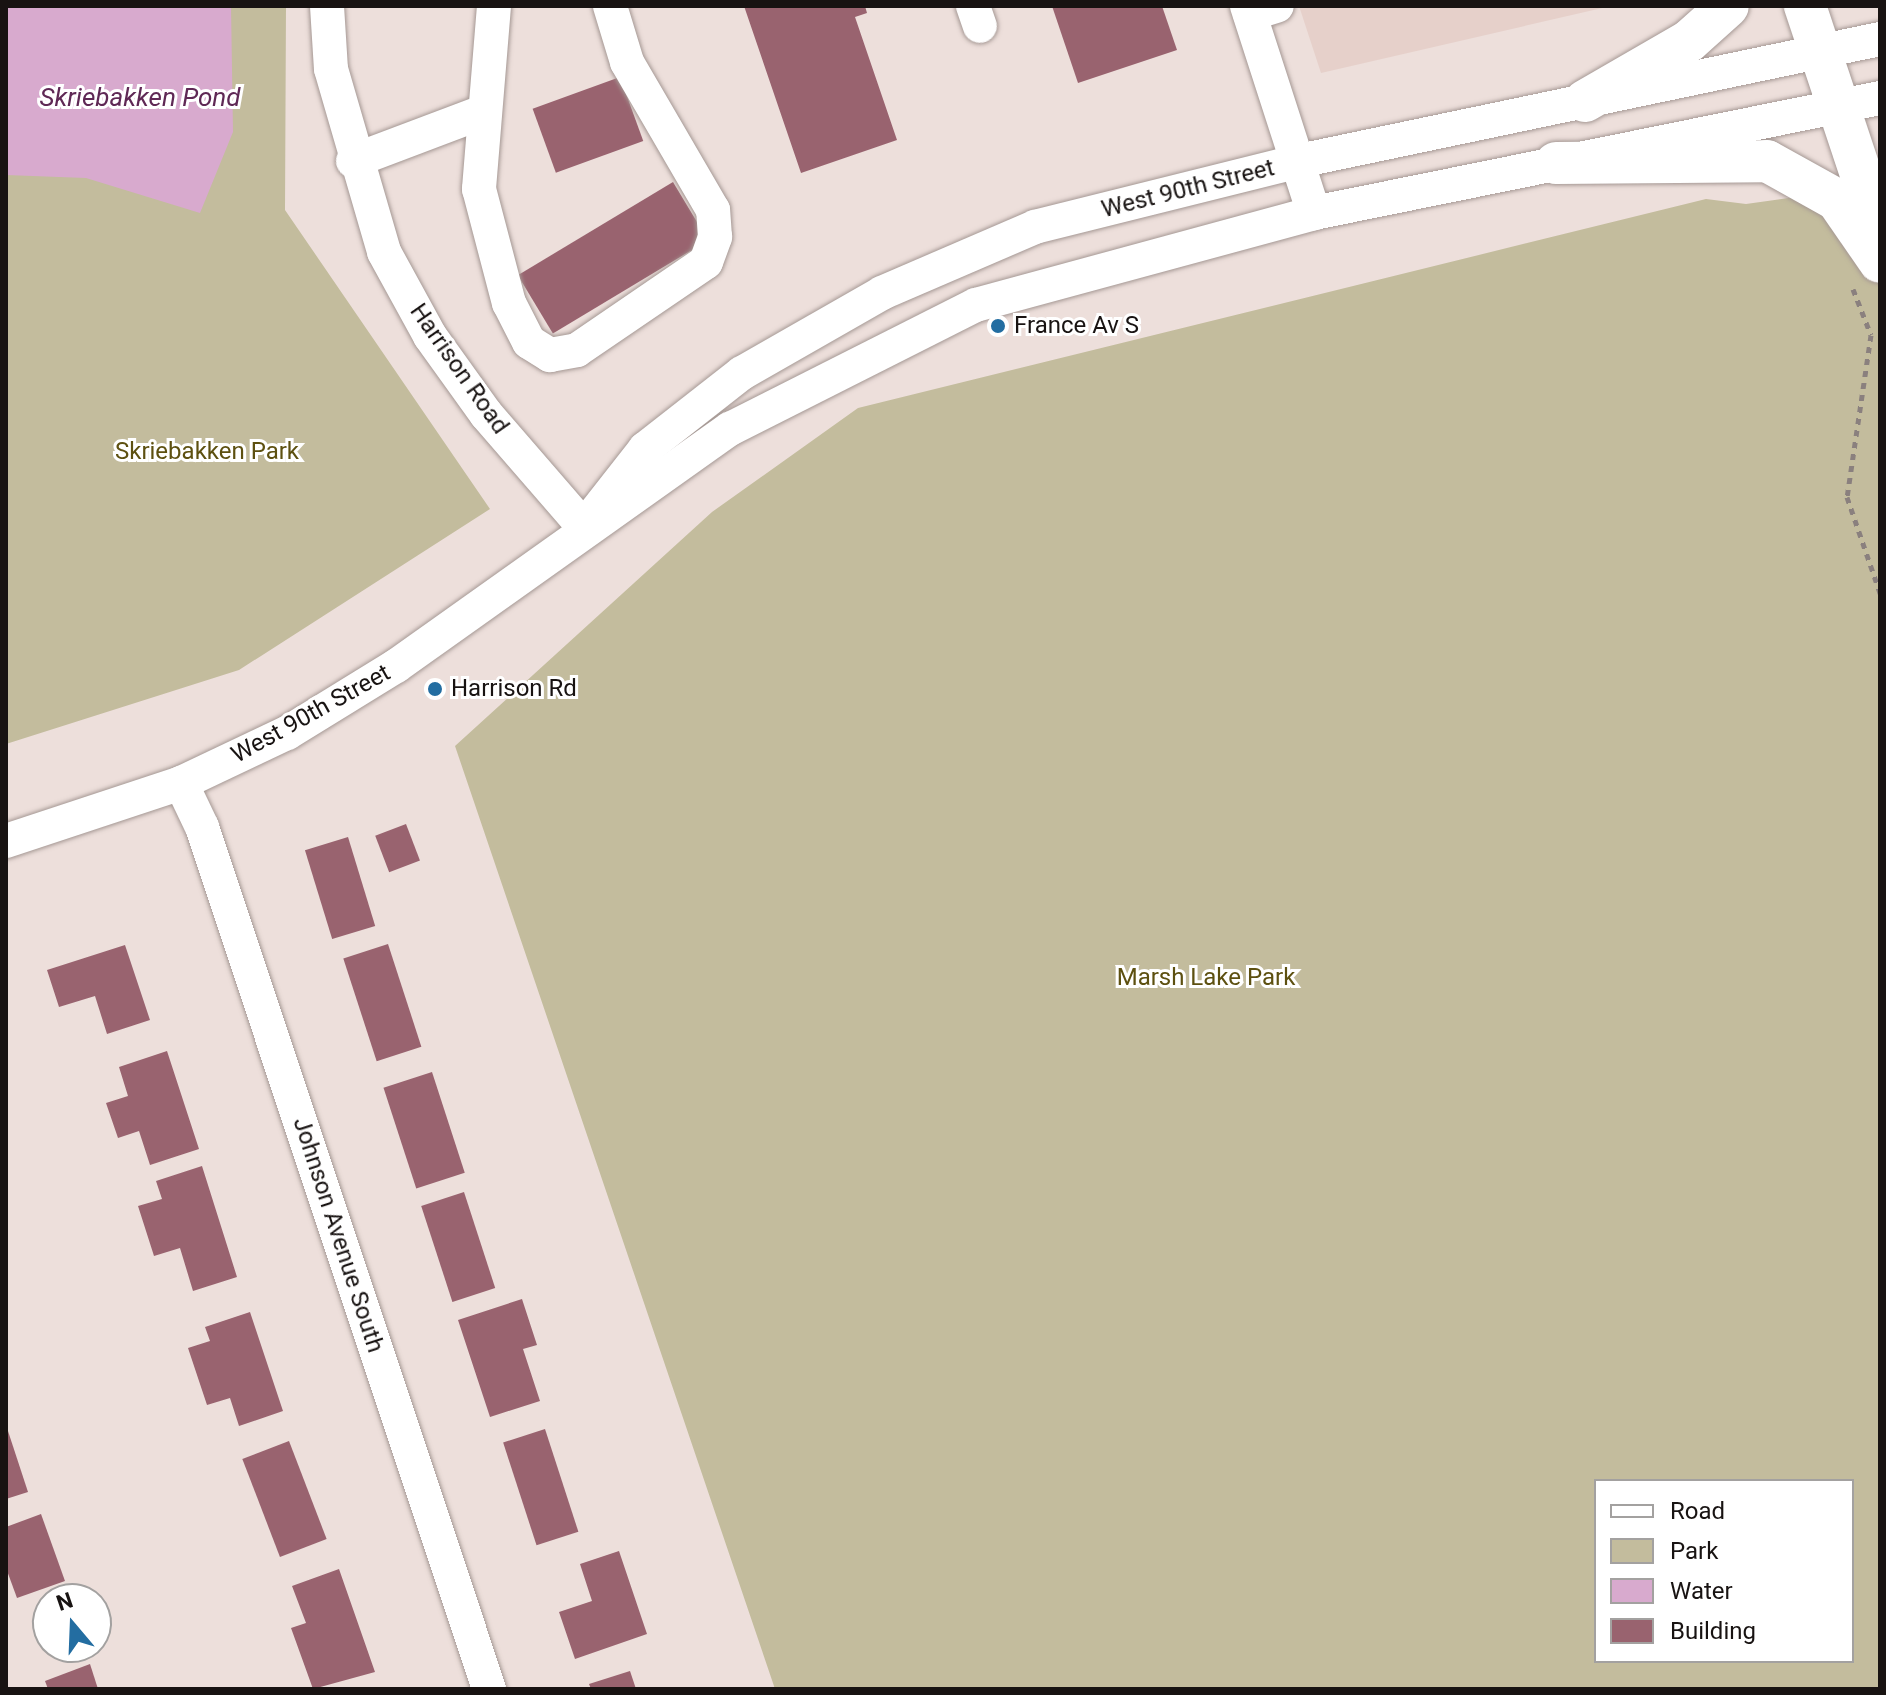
<!DOCTYPE html>
<style>
body{margin:0}
#map{position:relative;width:1886px;height:1695px;overflow:hidden;background:#eddfdb;font-family:Roboto,sans-serif}
div>[style]{position:absolute}
.built>*{inset:0;background:#e6d0ca}
.green>*{inset:0;background:#c3bc9d}
.water>*{inset:0;background:#d8aace}
.building>*{inset:0;background:#99636f;transform-origin:0 0}
.path>*{height:5px;margin-top:-2.5px;transform-origin:0;background:repeating-linear-gradient(90deg,#8a807e 0 6px,transparent 0 12px)}
.roads{filter:drop-shadow(0 0 2px #a59894) drop-shadow(0 0 2px #a59894)}
.minor>*{height:34px;margin:-17px;padding:0 17px;transform-origin:17px;border-radius:17px;background:#fff}
.major>*{height:42px;margin:-21px;padding:0 21px;transform-origin:21px;border-radius:21px;background:#fff}
.dots>*{width:22px;height:22px;translate:-50% -50%;box-sizing:border-box;border:4px solid #fff;border-radius:50%}
span{translate:-50% -50%;white-space:nowrap;text-align:center;line-height:1.15;-webkit-text-stroke:6px #fff;paint-order:stroke}
.street-label{font-size:24px;color:#181312}
.poi-label{font-size:24px;color:#181312}
.left{translate:0 -50%;text-align:left}
.park-label{font-size:24px;color:#5d5010}
.water-label{font-size:26px;color:#5f2855;font-style:italic}
.frame{position:absolute;inset:0;border:8px solid #181312;pointer-events:none}
.legend{position:absolute;left:1594px;top:1479px;width:260px;height:184px;box-sizing:border-box;background:#fff;border:2px solid #a3a1a0;margin:0;padding:10px 14px;list-style:none;font-size:24px;color:#181312}
.legend li{display:flex;align-items:center;gap:16px;height:40px}
.legend b{width:40px;border:2px solid #a3a1a0}
.north{position:absolute;left:32px;top:1583px;width:80px;height:80px;box-sizing:border-box;background:#fff;border:2px solid #a3a1a0;border-radius:50%;rotate:341deg;font-size:22px;font-weight:700;line-height:32px;text-align:center;color:#181312}
.north::after{content:'';display:block;margin:auto;width:28px;height:36px;background:#236da1;clip-path:polygon(50% 0,100% 100%,50% 72%,0 100%)}
</style>
<div id="map">
<div class="built">
<i style="clip-path:polygon(1299px 6px,1611px 6px,1321px 73px)"></i>
</div>
<div class="green">
<i style="clip-path:polygon(6px 6px,286px 6px,285px 210px,490px 509px,239px 670px,6px 744px)"></i>
<i style="clip-path:polygon(evenodd,1880px 185px,1880px 1689px,775px 1689px,455px 746px,712px 512px,858px 408px,1706px 199px,1746px 204px,1880px 185px,1596px 1481px,1852px 1481px,1852px 1661px,1596px 1661px,1596px 1481px)"></i>
</div>
<div class="water">
<i style="clip-path:polygon(6px 6px,231px 6px,233px 132px,200px 213px,86px 178px,6px 175px)"></i>
</div>
<div class="building">
<i style="clip-path:polygon(744px 6px,865px 6px,867px 13px,855px 17px,897px 140px,801px 173px)"></i>
<i style="clip-path:polygon(1052px 6px,1162px 6px,1177px 50px,1078px 83px)"></i>
<i style="left:620px;top:77px;width:68px;height:93px;rotate:70deg"></i>
<i style="left:673px;top:182px;width:68px;height:181px;rotate:59deg"></i>
<i style="left:406px;top:824px;width:39px;height:33px;rotate:69deg"></i>
<i style="left:348px;top:837px;width:93px;height:45px;rotate:73deg"></i>
<i style="left:388px;top:944px;width:108px;height:47px;rotate:72deg"></i>
<i style="clip-path:polygon(125px 945px,150px 1020px,107px 1034px,95px 996px,59px 1007px,47px 970px)"></i>
<i style="clip-path:polygon(167px 1051px,199px 1149px,150px 1165px,139px 1131px,118px 1138px,106px 1103px,128px 1096px,119px 1067px)"></i>
<i style="left:432px;top:1072px;width:106px;height:51px;rotate:72deg"></i>
<i style="clip-path:polygon(202px 1166px,237px 1277px,193px 1291px,180px 1248px,154px 1256px,138px 1206px,162px 1199px,156px 1181px)"></i>
<i style="left:464px;top:1192px;width:101px;height:45px;rotate:72deg"></i>
<i style="clip-path:polygon(522px 1299px,537px 1345px,523px 1349px,540px 1401px,490px 1417px,458px 1320px)"></i>
<i style="clip-path:polygon(250px 1312px,283px 1411px,239px 1426px,230px 1398px,207px 1405px,188px 1348px,210px 1341px,205px 1327px)"></i>
<i style="clip-path:polygon(6px 1425px,28px 1492px,6px 1499px)"></i>
<i style="left:545px;top:1429px;width:108px;height:44px;rotate:72deg"></i>
<i style="left:289px;top:1441px;width:105px;height:50px;rotate:69deg"></i>
<i style="clip-path:polygon(41px 1514px,65px 1581px,17px 1598px,6px 1568px,6px 1527px)"></i>
<i style="clip-path:polygon(619px 1551px,647px 1634px,575px 1659px,559px 1612px,592px 1601px,580px 1564px)"></i>
<i style="clip-path:polygon(339px 1569px,375px 1672px,313px 1689px,291px 1628px,306px 1623px,292px 1586px)"></i>
<i style="clip-path:polygon(82px 1587px,87px 1599px,51px 1599px)"></i>
<i style="clip-path:polygon(90px 1664px,98px 1689px,48px 1689px,45px 1681px)"></i>
<i style="clip-path:polygon(630px 1671px,636px 1689px,591px 1689px,589px 1684px)"></i>
</div>
<div class="path">
<i style="left:1853px;top:289px;width:49px;rotate:68.6deg"></i>
<i style="left:1871px;top:335px;width:164px;rotate:98.4deg"></i>
<i style="left:1847px;top:497px;width:102px;rotate:71deg"></i>
</div>
<div class="roads">
<div class="minor">
<i style="left:327px;top:6px;width:63px;rotate:86.4deg"></i>
<i style="left:331px;top:69px;width:191px;rotate:73.8deg"></i>
<i style="left:384px;top:252px;width:96px;rotate:61.3deg"></i>
<i style="left:430px;top:336px;width:96px;rotate:54.3deg"></i>
<i style="left:486px;top:414px;width:150px;rotate:49.1deg"></i>
<i style="left:494px;top:6px;width:184px;rotate:94.7deg"></i>
<i style="left:479px;top:189px;width:118px;rotate:75.3deg"></i>
<i style="left:509px;top:303px;width:44px;rotate:62.9deg"></i>
<i style="left:529px;top:342px;width:25px;rotate:32deg"></i>
<i style="left:550px;top:355px;width:27px;rotate:-10deg"></i>
<i style="left:577px;top:350px;width:156px;rotate:-34.3deg"></i>
<i style="left:706px;top:262px;width:27px;rotate:-70deg"></i>
<i style="left:715px;top:237px;width:27px;rotate:-94deg"></i>
<i style="left:713px;top:210px;width:171px;rotate:-120.2deg"></i>
<i style="left:627px;top:62px;width:59px;rotate:-106.9deg"></i>
<i style="left:973px;top:6px;width:21px;rotate:71deg"></i>
<i style="left:1247px;top:6px;width:218px;rotate:72.1deg"></i>
<i style="left:1250px;top:14px;width:28px;rotate:-17deg"></i>
<i style="left:353px;top:161px;width:139px;rotate:-20.7deg"></i>
<i style="left:594px;top:514px;width:83px;rotate:-51.9deg"></i>
<i style="left:645px;top:449px;width:123px;rotate:-38.1deg"></i>
<i style="left:742px;top:373px;width:161px;rotate:-29.7deg"></i>
<i style="left:882px;top:293px;width:167px;rotate:-23.3deg"></i>
<i style="left:1035px;top:227px;width:272px;rotate:-14deg"></i>
<i style="left:1299px;top:161px;width:594px;rotate:-11.86deg"></i>
<i style="left:181px;top:783px;width:49px;rotate:64.5deg"></i>
<i style="left:202px;top:827px;width:909px;rotate:71.58deg"></i>
<i style="left:6px;top:841px;width:184px;rotate:-18.3deg"></i>
<i style="left:181px;top:783px;width:117px;rotate:-25.3deg"></i>
<i style="left:287px;top:733px;width:128px;rotate:-31.6deg"></i>
<i style="left:396px;top:666px;width:410px;rotate:-35.4deg"></i>
<i style="left:730px;top:429px;width:275px;rotate:-26.8deg"></i>
<i style="left:976px;top:305px;width:350px;rotate:-15.2deg"></i>
<i style="left:1314px;top:213px;width:578px;rotate:-11.49deg"></i>
</div>
<div class="major">
<i style="left:1805px;top:6px;width:237px;rotate:71.6deg"></i>
<i style="left:1585px;top:101px;width:120px;rotate:-30deg"></i>
<i style="left:1689px;top:41px;width:52px;rotate:-41.9deg"></i>
<i style="left:1556px;top:163px;width:211px;rotate:-0.5deg"></i>
<i style="left:1767px;top:161px;width:80px;rotate:29.1deg"></i>
<i style="left:1837px;top:200px;width:75px;rotate:55.3deg"></i>
</div>
</div>
<div class="dots">
<i style="left:998px;top:326px;background:#236da1"></i>
<i style="left:435px;top:689px;background:#236da1"></i>
</div>
<div class="street-label">
<span style="left:1188px;top:189px;rotate:-14deg">West 90th Street</span>
<span style="left:459px;top:369px;rotate:55deg">Harrison Road</span>
<span style="left:311px;top:714px;rotate:-29deg">West 90th Street</span>
<span style="left:338px;top:1235px;rotate:72deg">Johnson Avenue South</span>
</div>
<div class="poi-label">
<span class="left" style="left:1014px;top:326px">France Av S</span>
<span class="left" style="left:451px;top:689px">Harrison Rd</span>
</div>
<div class="park-label">
<span style="left:207px;top:452px">Skriebakken Park</span>
<span style="left:1206px;top:978px">Marsh Lake Park</span>
</div>
<div class="water-label">
<span style="left:140px;top:98px">Skriebakken Pond</span>
</div>
<div class="frame"></div>
<ul class="legend">
<li><b style="height:10px;background:#fff"></b>Road</li>
<li><b style="height:22px;background:#c3bc9d"></b>Park</li>
<li><b style="height:22px;background:#d8aace"></b>Water</li>
<li><b style="height:22px;background:#99636f"></b>Building</li>
</ul>
<div class="north">N</div>
</div>
